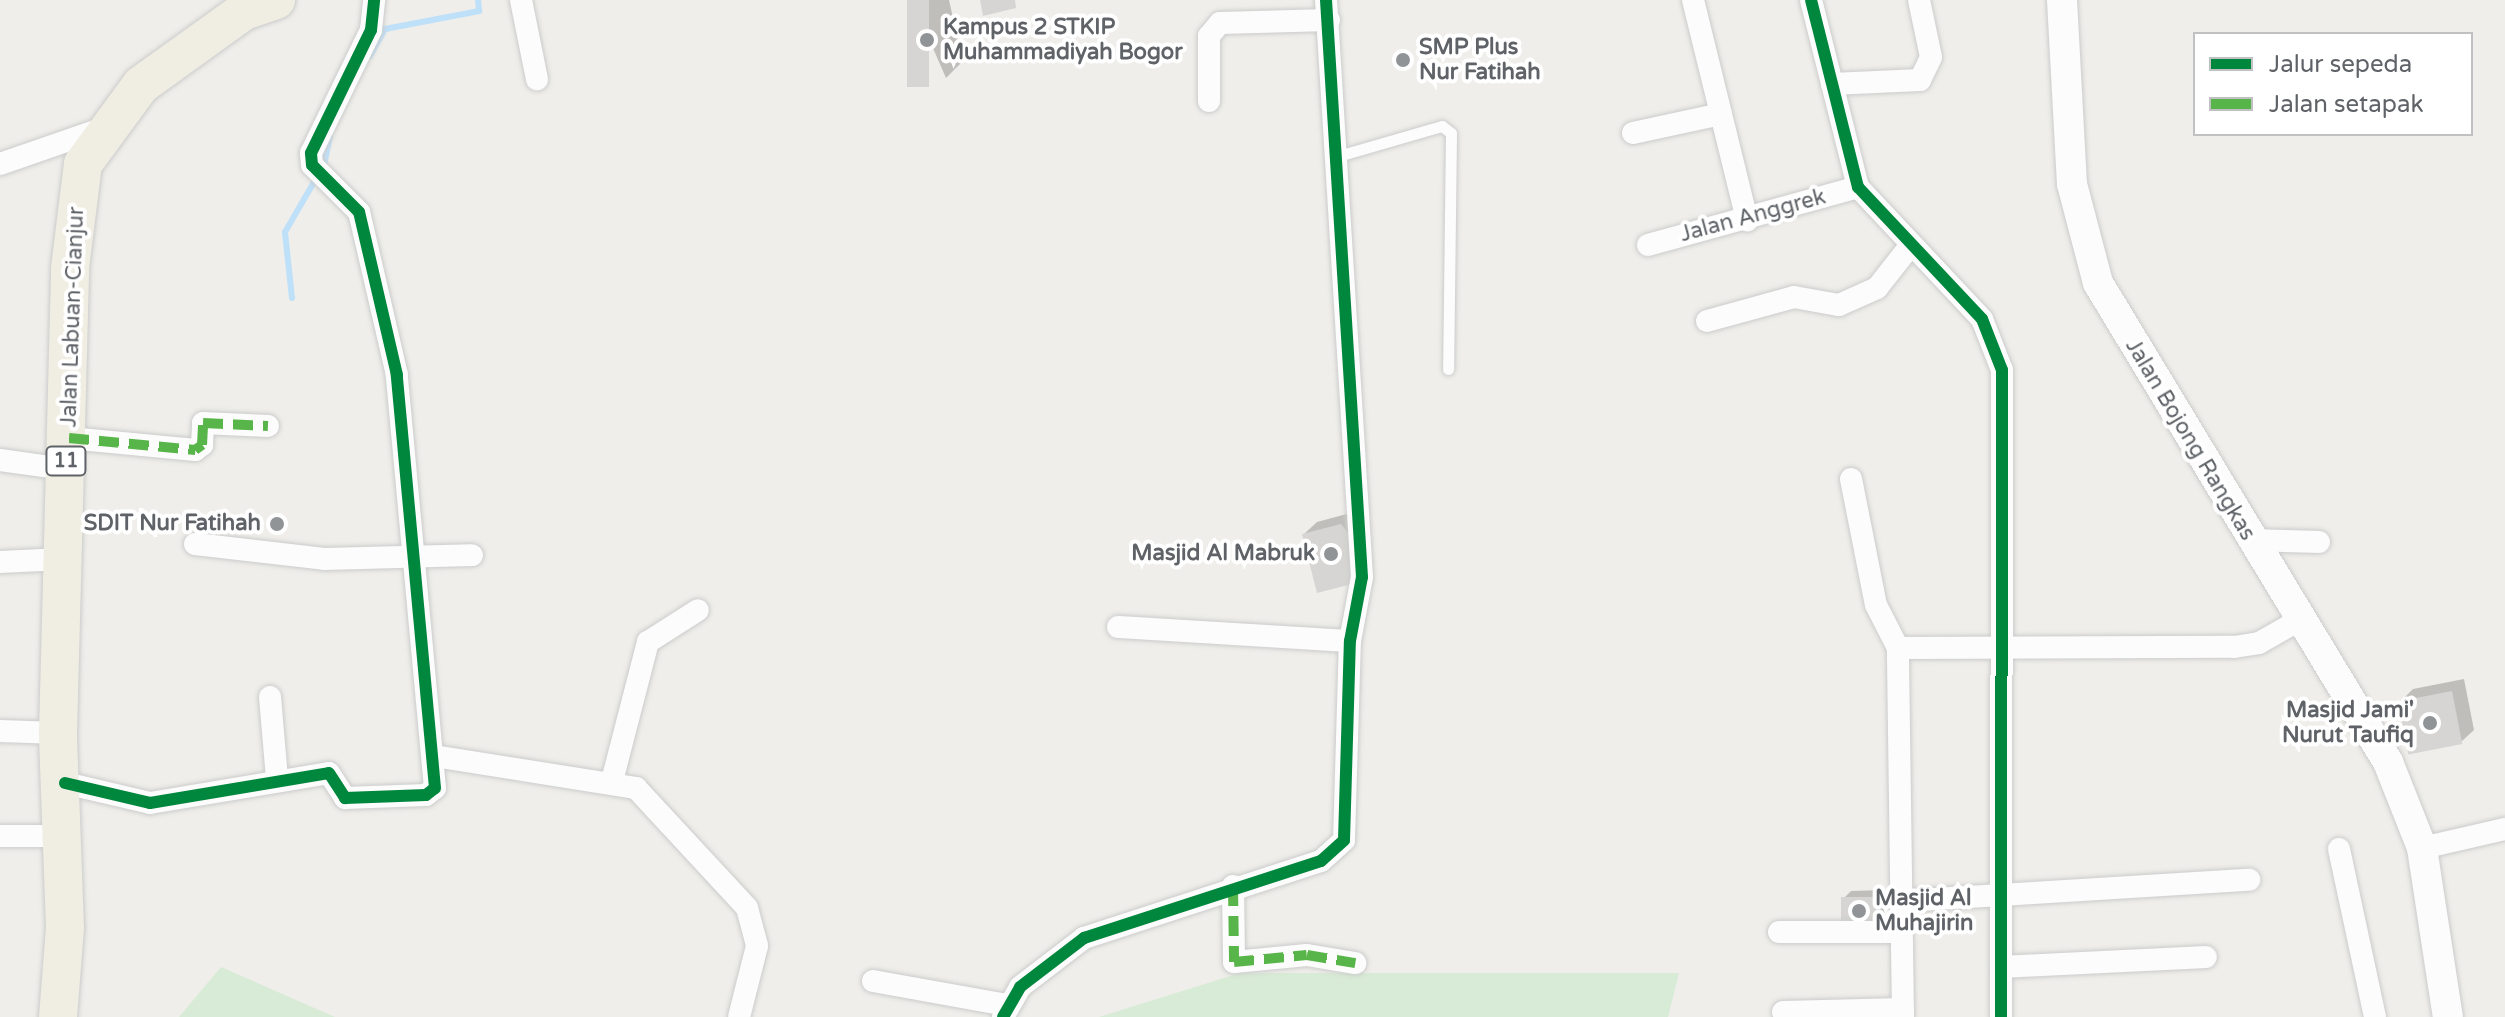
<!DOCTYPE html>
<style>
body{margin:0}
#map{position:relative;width:2505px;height:1017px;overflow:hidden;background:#efeeea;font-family:"Varela Round",sans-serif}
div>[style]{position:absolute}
.green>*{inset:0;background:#d8ebd6}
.shadow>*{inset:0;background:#0003}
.stream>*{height:6px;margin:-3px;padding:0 3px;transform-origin:3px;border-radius:3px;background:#bfe0f9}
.building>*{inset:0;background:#d6d5d3;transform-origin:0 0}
.roads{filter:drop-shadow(0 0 2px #cbcccc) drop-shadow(0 0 2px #cbcccc)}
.lane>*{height:11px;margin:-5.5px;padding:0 5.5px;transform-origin:5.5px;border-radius:5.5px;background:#fdfcfc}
.street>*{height:22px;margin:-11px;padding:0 11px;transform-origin:11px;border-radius:11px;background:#fdfcfc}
.secondary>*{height:30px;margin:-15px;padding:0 15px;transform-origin:15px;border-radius:15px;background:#fdfcfc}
.highway>*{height:38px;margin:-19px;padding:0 19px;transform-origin:19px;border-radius:19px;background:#f0ede3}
.quiet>*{height:10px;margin-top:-5px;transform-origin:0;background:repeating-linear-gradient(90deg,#58b549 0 20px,transparent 0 30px)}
.cycleway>*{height:12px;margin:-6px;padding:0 6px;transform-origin:6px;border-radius:6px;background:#00873e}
.dots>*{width:22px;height:22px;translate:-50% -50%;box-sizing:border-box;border:4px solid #fff;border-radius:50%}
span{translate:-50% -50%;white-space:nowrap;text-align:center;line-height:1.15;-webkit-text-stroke:8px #fff;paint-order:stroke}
.shield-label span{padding:2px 6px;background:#fff;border:2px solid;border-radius:6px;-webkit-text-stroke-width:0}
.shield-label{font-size:20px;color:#5f6368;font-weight:700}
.poi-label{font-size:22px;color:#5f6368;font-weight:700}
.left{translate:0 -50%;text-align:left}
.right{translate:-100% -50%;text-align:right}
.street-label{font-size:22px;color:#5f6368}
.legend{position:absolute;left:2193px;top:32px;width:280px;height:104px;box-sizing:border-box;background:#fff;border:2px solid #bfc1c3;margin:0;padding:10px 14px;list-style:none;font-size:24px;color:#5f6368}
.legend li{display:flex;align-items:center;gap:16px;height:40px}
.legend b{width:40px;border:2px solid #bfc1c3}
</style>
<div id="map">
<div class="green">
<i style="clip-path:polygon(221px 967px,335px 1017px,179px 1017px)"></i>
<i style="clip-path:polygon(1240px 973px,1679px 973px,1668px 1017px,1099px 1017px)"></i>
</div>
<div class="shadow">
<i style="clip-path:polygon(912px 0,949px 0,963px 61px,946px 78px)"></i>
<i style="clip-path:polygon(1354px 512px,1372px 558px,1304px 534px,1317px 522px)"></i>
<i style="clip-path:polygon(2464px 679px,2474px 730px,2461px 742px,2400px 702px,2413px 689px)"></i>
<i style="clip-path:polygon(1884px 890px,1885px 914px,1876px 922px,1843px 899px,1851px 891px)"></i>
</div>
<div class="stream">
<i style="left:370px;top:56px;width:31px;rotate:-61deg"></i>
<i style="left:385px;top:29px;width:96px;rotate:-10.8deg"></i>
<i style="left:479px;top:11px;width:11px;rotate:-95deg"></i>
<i style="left:292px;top:298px;width:66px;rotate:-96.1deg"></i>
<i style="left:285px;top:232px;width:78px;rotate:-59.8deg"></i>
<i style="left:324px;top:165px;width:29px;rotate:-78deg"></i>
</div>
<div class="building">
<i style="left:907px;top:0;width:22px;height:87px"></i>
<i style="clip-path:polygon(980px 0,1015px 0,1016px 8px,983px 16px)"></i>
<i style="clip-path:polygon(1341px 524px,1350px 535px,1356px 583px,1317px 593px,1302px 534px)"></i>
<i style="left:2452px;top:691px;width:54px;height:55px;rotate:79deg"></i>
<i style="left:1877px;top:897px;width:27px;height:36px;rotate:90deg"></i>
</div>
<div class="roads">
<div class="lane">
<i style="left:1338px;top:156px;width:108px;rotate:-16.1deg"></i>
<i style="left:1442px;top:126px;width:11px;rotate:38deg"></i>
<i style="left:1451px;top:133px;width:236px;rotate:90.7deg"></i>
</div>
<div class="street">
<i style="left:521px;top:0;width:81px;rotate:78.6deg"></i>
<i style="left:1693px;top:0;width:227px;rotate:76.2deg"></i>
<i style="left:1811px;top:0;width:193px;rotate:75.9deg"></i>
<i style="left:1858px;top:187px;width:181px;rotate:46.8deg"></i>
<i style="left:1982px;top:319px;width:55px;rotate:68.6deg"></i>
<i style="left:2002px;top:370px;width:647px;rotate:90.09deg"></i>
<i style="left:1832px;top:84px;width:88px;rotate:-2.6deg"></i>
<i style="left:1920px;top:80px;width:25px;rotate:-64deg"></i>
<i style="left:1931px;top:57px;width:58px;rotate:-101.9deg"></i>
<i style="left:1209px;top:101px;width:65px;rotate:-90deg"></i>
<i style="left:1209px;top:36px;width:17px;rotate:-50deg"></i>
<i style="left:1220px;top:23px;width:109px;rotate:-1.6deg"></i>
<i style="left:1633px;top:133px;width:90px;rotate:-12.2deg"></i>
<i style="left:0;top:164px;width:110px;rotate:-19.1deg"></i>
<i style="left:1648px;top:245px;width:218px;rotate:-15.4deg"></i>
<i style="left:1707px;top:321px;width:90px;rotate:-15.4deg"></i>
<i style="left:1794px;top:297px;width:46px;rotate:10.1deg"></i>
<i style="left:1839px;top:305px;width:42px;rotate:-24.1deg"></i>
<i style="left:1877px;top:288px;width:53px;rotate:-51.8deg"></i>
<i style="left:69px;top:438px;width:127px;rotate:5.4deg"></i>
<i style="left:195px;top:450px;width:9px;rotate:-36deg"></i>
<i style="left:202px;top:445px;width:22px;rotate:-87deg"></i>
<i style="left:203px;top:423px;width:65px;rotate:2.6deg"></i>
<i style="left:0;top:460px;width:66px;rotate:7.9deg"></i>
<i style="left:1851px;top:479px;width:128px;rotate:78.8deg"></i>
<i style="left:1876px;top:605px;width:48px;rotate:62.9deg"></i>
<i style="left:2251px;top:540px;width:68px;rotate:1.7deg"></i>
<i style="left:195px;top:544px;width:130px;rotate:6.6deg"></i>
<i style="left:324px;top:559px;width:148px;rotate:-1.5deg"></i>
<i style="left:0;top:562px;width:63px;rotate:-2.7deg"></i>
<i style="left:1118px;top:627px;width:232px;rotate:3.5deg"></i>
<i style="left:270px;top:697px;width:82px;rotate:85.1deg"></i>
<i style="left:0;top:731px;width:58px;rotate:2deg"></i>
<i style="left:434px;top:756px;width:205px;rotate:9deg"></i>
<i style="left:636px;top:788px;width:163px;rotate:47.2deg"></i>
<i style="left:747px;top:908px;width:39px;rotate:75deg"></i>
<i style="left:757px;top:946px;width:73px;rotate:104.2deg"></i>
<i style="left:612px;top:781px;width:144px;rotate:-75.5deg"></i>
<i style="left:648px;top:642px;width:59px;rotate:-32.6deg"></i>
<i style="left:65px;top:783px;width:87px;rotate:13.2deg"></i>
<i style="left:150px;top:803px;width:181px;rotate:-9.5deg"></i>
<i style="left:329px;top:773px;width:30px;rotate:57deg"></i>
<i style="left:345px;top:798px;width:81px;rotate:-2.1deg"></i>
<i style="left:426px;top:795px;width:11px;rotate:-38deg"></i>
<i style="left:435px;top:788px;width:415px;rotate:-95.3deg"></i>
<i style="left:397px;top:375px;width:167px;rotate:-103.1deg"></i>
<i style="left:359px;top:212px;width:66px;rotate:-135deg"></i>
<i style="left:312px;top:165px;width:12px;rotate:-95deg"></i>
<i style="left:311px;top:153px;width:137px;rotate:-64deg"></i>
<i style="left:371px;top:30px;width:30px;rotate:-84deg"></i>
<i style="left:0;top:836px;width:62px"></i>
<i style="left:2422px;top:848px;width:85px;rotate:-12.9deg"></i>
<i style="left:2339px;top:849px;width:172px;rotate:77.9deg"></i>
<i style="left:1233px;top:886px;width:76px;rotate:89.2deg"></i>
<i style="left:1234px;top:962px;width:73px;rotate:-5.5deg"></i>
<i style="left:1307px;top:955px;width:49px;rotate:9.5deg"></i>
<i style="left:1902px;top:901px;width:348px;rotate:-3.5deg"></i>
<i style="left:1779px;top:932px;width:120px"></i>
<i style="left:2001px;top:967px;width:205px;rotate:-2.8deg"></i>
<i style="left:873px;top:981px;width:135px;rotate:10.2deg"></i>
<i style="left:1783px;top:1012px;width:120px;rotate:-1.4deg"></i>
<i style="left:1003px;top:1017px;width:34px;rotate:-60deg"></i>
<i style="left:1020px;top:987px;width:81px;rotate:-37.4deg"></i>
<i style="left:1084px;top:938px;width:249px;rotate:-18deg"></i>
<i style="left:1321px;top:861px;width:31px;rotate:-42deg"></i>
<i style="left:1344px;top:840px;width:199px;rotate:-88.3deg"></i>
<i style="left:1350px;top:641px;width:65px;rotate:-79.4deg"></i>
<i style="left:1362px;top:577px;width:578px;rotate:-93.57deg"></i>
<i style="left:1903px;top:1017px;width:369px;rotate:-90.8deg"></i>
<i style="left:1898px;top:648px;width:336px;rotate:-0.2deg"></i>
<i style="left:2234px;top:647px;width:25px;rotate:-9deg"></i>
<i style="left:2259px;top:643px;width:48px;rotate:-29.7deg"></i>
</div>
<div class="secondary">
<i style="left:2062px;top:0;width:184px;rotate:86.9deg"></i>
<i style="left:2072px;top:184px;width:102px;rotate:75.3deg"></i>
<i style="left:2098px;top:283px;width:560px;rotate:58.81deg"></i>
<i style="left:2388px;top:762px;width:92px;rotate:68.4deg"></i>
<i style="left:2422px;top:848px;width:171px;rotate:81.3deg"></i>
</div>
<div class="highway">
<i style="left:58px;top:1017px;width:89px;rotate:-85.5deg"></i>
<i style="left:65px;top:928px;width:195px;rotate:-92.1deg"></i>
<i style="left:58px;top:733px;width:465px;rotate:-88.5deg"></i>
<i style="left:70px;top:268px;width:105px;rotate:-82.9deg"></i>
<i style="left:83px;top:164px;width:98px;rotate:-53.7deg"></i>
<i style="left:141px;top:85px;width:127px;rotate:-35.7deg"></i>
<i style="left:244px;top:11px;width:34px;rotate:-19deg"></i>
</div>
</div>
<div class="quiet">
<i style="left:69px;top:438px;width:127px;rotate:5.4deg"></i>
<i style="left:195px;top:450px;width:9px;rotate:-36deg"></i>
<i style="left:202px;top:445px;width:22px;rotate:-87deg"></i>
<i style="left:203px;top:423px;width:65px;rotate:2.6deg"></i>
<i style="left:1233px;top:886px;width:76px;rotate:89.2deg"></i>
<i style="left:1234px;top:962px;width:73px;rotate:-5.5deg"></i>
<i style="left:1307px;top:955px;width:49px;rotate:9.5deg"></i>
</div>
<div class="cycleway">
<i style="left:1811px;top:0;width:193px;rotate:75.9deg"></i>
<i style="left:1858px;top:187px;width:181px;rotate:46.8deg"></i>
<i style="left:1982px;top:319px;width:55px;rotate:68.6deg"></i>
<i style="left:2002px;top:370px;width:647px;rotate:90.09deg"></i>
<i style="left:65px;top:783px;width:87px;rotate:13.2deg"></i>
<i style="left:150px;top:803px;width:181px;rotate:-9.5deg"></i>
<i style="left:329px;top:773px;width:30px;rotate:57deg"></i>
<i style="left:345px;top:798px;width:81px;rotate:-2.1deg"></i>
<i style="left:426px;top:795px;width:11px;rotate:-38deg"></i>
<i style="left:435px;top:788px;width:415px;rotate:-95.3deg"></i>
<i style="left:397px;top:375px;width:167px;rotate:-103.1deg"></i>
<i style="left:359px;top:212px;width:66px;rotate:-135deg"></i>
<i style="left:312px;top:165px;width:12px;rotate:-95deg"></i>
<i style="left:311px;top:153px;width:137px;rotate:-64deg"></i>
<i style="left:371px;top:30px;width:30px;rotate:-84deg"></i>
<i style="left:1003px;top:1017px;width:34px;rotate:-60deg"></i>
<i style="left:1020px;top:987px;width:81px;rotate:-37.4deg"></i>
<i style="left:1084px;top:938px;width:249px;rotate:-18deg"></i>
<i style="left:1321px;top:861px;width:31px;rotate:-42deg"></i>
<i style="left:1344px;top:840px;width:199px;rotate:-88.3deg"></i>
<i style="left:1350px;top:641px;width:65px;rotate:-79.4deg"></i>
<i style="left:1362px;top:577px;width:578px;rotate:-93.57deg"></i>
</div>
<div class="dots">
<i style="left:927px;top:40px;background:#919496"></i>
<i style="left:1403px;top:60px;background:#919496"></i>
<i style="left:277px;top:524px;background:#919496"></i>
<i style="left:1331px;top:554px;background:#919496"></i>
<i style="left:2430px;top:723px;background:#919496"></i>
<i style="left:1859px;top:911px;background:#919496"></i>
</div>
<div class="shield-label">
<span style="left:66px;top:461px">11</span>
</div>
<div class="poi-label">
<span class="left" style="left:943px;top:40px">Kampus 2 STKIP<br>Muhammadiyah Bogor</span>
<span class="left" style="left:1419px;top:60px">SMP Plus<br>Nur Fatihah</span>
<span class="right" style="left:261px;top:524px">SDIT Nur Fatihah</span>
<span class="right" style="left:1315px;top:554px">Masjid Al Mabruk</span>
<span class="right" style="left:2414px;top:723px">Masjid Jami'<br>Nurut Taufiq</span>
<span class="left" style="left:1875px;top:911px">Masjid Al<br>Muhajirin</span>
</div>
<div class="street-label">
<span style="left:1753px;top:216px;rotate:-15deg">Jalan Anggrek</span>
<span style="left:73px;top:317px;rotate:-88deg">Jalan Labuan-Cianjur</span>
<span style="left:2190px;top:440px;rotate:59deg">Jalan Bojong Rangkas</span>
</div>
<ul class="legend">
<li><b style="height:10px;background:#00873e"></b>Jalur sepeda</li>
<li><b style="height:10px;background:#58b549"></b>Jalan setapak</li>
</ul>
</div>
